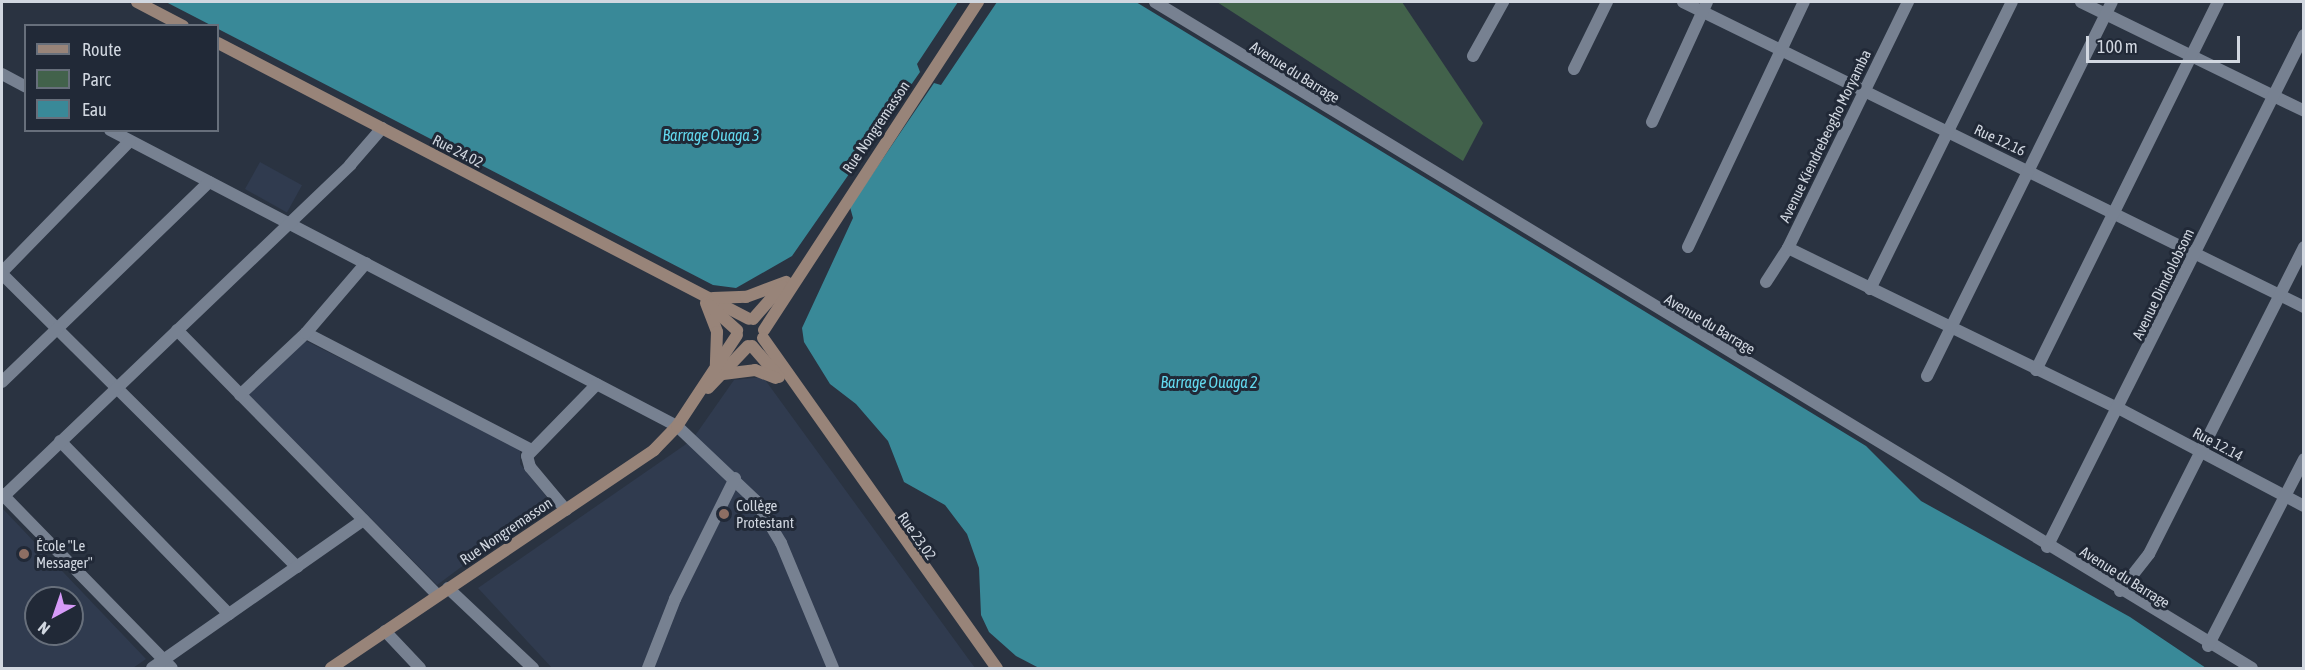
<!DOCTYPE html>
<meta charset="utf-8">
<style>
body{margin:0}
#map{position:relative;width:2305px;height:670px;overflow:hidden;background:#2a3341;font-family:"Asap Condensed",sans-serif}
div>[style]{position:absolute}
.built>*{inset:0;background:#303b4f;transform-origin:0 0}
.green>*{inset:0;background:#42624b}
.water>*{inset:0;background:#398998}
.street>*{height:12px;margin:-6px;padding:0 6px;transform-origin:6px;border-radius:6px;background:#778191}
.secondary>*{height:12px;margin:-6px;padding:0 6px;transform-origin:6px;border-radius:6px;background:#988479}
.dots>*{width:16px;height:16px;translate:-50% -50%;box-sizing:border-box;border:3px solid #212937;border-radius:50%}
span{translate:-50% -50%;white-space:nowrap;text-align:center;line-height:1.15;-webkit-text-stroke:6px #212937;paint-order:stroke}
.street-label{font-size:15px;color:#d1d7e0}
.poi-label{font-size:15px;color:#d1d7e0}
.left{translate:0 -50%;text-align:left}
.water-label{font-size:16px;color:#63d9ef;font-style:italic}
.frame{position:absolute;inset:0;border:3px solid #d1d7e0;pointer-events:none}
.legend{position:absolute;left:24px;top:24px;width:195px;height:108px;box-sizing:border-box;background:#212937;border:2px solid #676f7b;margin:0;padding:8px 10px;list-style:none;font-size:18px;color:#d1d7e0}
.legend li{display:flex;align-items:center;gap:12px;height:30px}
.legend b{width:30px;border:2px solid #676f7b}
.north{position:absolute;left:24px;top:586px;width:60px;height:60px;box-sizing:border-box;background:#212937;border:2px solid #676f7b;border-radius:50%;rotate:220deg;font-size:16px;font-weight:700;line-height:24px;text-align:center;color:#d1d7e0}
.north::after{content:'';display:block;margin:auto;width:21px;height:27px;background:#d79bf9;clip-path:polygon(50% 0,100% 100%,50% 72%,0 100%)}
.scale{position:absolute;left:2086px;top:36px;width:154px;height:27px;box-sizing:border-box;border:3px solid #d1d7e0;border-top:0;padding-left:8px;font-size:18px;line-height:21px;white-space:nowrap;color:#d1d7e0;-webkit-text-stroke:4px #212937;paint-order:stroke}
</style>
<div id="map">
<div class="built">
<i style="left:260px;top:162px;width:48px;height:31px;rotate:29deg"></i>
<i style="clip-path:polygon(298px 337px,520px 448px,520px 464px,550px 501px,437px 585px,244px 390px)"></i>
<i style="clip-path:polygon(763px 377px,975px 668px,552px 668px,478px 588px,692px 440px,734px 380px)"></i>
<i style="clip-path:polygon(evenodd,3px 509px,146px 659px,133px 668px,2px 668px,3px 509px,36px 598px,72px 598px,72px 634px,36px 634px,36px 598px)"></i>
</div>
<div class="green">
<i style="clip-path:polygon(1217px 2px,1402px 2px,1483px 123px,1463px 161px)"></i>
</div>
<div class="water">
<i style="clip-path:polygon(166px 2px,958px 2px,917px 64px,920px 72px,792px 256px,736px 288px,713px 285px)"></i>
<i style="clip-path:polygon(997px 2px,1136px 2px,1866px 446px,1921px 501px,2130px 617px,2206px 668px,1039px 668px,1016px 656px,989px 632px,981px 615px,979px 568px,967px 534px,945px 505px,904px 482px,888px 441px,856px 404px,830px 384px,804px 342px,802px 328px,853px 218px,850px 207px,934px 83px,941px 85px)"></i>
</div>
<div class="street">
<i style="left:1155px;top:2px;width:1283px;rotate:31.26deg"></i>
<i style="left:1683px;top:2px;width:692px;rotate:26.16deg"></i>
<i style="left:2081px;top:2px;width:248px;rotate:26deg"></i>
<i style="left:1473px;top:56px;width:62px;rotate:-60.9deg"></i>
<i style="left:1574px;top:69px;width:75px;rotate:-63.8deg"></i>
<i style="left:2px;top:74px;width:27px;rotate:28deg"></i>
<i style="left:1652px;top:122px;width:132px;rotate:-65.4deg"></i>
<i style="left:110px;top:130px;width:640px;rotate:27.57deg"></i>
<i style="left:677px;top:426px;width:109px;rotate:43.5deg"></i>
<i style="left:756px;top:501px;width:49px;rotate:59.2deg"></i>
<i style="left:781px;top:543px;width:135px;rotate:67.4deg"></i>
<i style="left:1688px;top:247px;width:271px;rotate:-64.7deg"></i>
<i style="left:1788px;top:248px;width:367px;rotate:25.9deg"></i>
<i style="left:2118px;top:408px;width:210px;rotate:27.8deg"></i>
<i style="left:2px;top:272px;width:183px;rotate:-45.7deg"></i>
<i style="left:2px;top:274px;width:416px;rotate:44.8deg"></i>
<i style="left:1766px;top:282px;width:40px;rotate:-57.1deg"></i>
<i style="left:1788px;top:248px;width:274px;rotate:-64deg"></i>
<i style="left:1870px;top:289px;width:320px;rotate:-63.7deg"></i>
<i style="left:177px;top:330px;width:371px;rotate:45.5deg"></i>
<i style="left:306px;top:333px;width:252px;rotate:27.4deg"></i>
<i style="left:2036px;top:370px;width:411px;rotate:-63.7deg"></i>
<i style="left:1927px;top:376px;width:417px;rotate:-63.7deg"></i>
<i style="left:2px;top:382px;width:288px;rotate:-44deg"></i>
<i style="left:240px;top:395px;width:91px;rotate:-43.2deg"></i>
<i style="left:306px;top:333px;width:92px;rotate:-49.4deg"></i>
<i style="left:60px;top:441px;width:242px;rotate:45.7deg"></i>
<i style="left:2px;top:494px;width:243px;rotate:45.7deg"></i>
<i style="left:2px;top:498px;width:482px;rotate:-43.7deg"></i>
<i style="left:350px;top:165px;width:49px;rotate:-49.1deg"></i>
<i style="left:566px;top:510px;width:56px;rotate:-129.9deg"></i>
<i style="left:530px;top:467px;width:11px;rotate:-105deg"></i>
<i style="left:527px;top:456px;width:100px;rotate:-45.8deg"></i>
<i style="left:2047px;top:547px;width:573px;rotate:-63.35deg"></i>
<i style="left:448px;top:588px;width:117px;rotate:43.3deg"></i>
<i style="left:2120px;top:591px;width:47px;rotate:-51.9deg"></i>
<i style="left:2149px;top:554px;width:344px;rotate:-63.2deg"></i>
<i style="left:385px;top:631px;width:51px;rotate:46.6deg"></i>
<i style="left:2208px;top:646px;width:210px;rotate:-62.8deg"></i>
<i style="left:152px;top:668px;width:258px;rotate:-35deg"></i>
<i style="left:648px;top:668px;width:74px;rotate:-68.6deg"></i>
<i style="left:675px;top:599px;width:135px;rotate:-63.6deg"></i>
</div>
<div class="secondary">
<i style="left:137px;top:2px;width:52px;rotate:27.6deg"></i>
<i style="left:218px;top:43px;width:598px;rotate:27.46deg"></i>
<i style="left:713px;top:298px;width:33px;rotate:-2deg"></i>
<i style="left:746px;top:297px;width:43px;rotate:-20.6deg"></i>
<i style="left:706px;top:303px;width:31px;rotate:69deg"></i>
<i style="left:717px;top:332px;width:33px;rotate:92deg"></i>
<i style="left:709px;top:305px;width:38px;rotate:42deg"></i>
<i style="left:753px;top:319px;width:44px;rotate:-48.7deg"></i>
<i style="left:764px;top:330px;width:392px;rotate:-56.9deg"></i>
<i style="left:763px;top:338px;width:405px;rotate:54.7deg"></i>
<i style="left:752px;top:346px;width:41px;rotate:48.9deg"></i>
<i style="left:723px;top:374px;width:32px;rotate:-7deg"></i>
<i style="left:755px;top:370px;width:22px;rotate:21deg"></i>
<i style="left:708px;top:388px;width:58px;rotate:-46.4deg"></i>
<i style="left:331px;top:668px;width:390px;rotate:-34deg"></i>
<i style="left:654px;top:450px;width:33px;rotate:-46deg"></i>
<i style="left:677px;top:426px;width:109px;rotate:-56.6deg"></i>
</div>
<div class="dots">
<i style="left:724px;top:514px;background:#8d6e63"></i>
<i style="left:24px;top:554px;background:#8d6e63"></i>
</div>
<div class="street-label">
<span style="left:1295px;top:72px;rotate:32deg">Avenue du Barrage</span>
<span style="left:876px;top:127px;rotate:-56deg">Rue Nongremasson</span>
<span style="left:1825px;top:136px;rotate:-64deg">Avenue Kiendrebeogho Moryamba</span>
<span style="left:2000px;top:140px;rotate:25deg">Rue 12.16</span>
<span style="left:458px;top:151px;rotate:27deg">Rue 24.02</span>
<span style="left:2163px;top:284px;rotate:-64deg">Avenue Dimdolobsom</span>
<span style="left:1710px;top:324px;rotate:31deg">Avenue du Barrage</span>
<span style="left:2218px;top:444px;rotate:28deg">Rue 12.14</span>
<span style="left:506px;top:531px;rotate:-34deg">Rue Nongremasson</span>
<span style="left:917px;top:536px;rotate:55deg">Rue 23.02</span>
<span style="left:2125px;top:577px;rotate:32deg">Avenue du Barrage</span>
</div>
<div class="poi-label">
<span class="left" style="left:736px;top:514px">Collège<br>Protestant</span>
<span class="left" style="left:36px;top:554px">École "Le<br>Messager"</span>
</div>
<div class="water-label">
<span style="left:711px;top:135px">Barrage Ouaga 3</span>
<span style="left:1209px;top:382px">Barrage Ouaga 2</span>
</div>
<div class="frame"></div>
<ul class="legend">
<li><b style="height:8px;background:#988479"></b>Route</li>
<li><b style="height:16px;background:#42624b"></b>Parc</li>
<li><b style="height:16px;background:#398998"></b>Eau</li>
</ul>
<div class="north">N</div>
<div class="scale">100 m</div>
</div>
